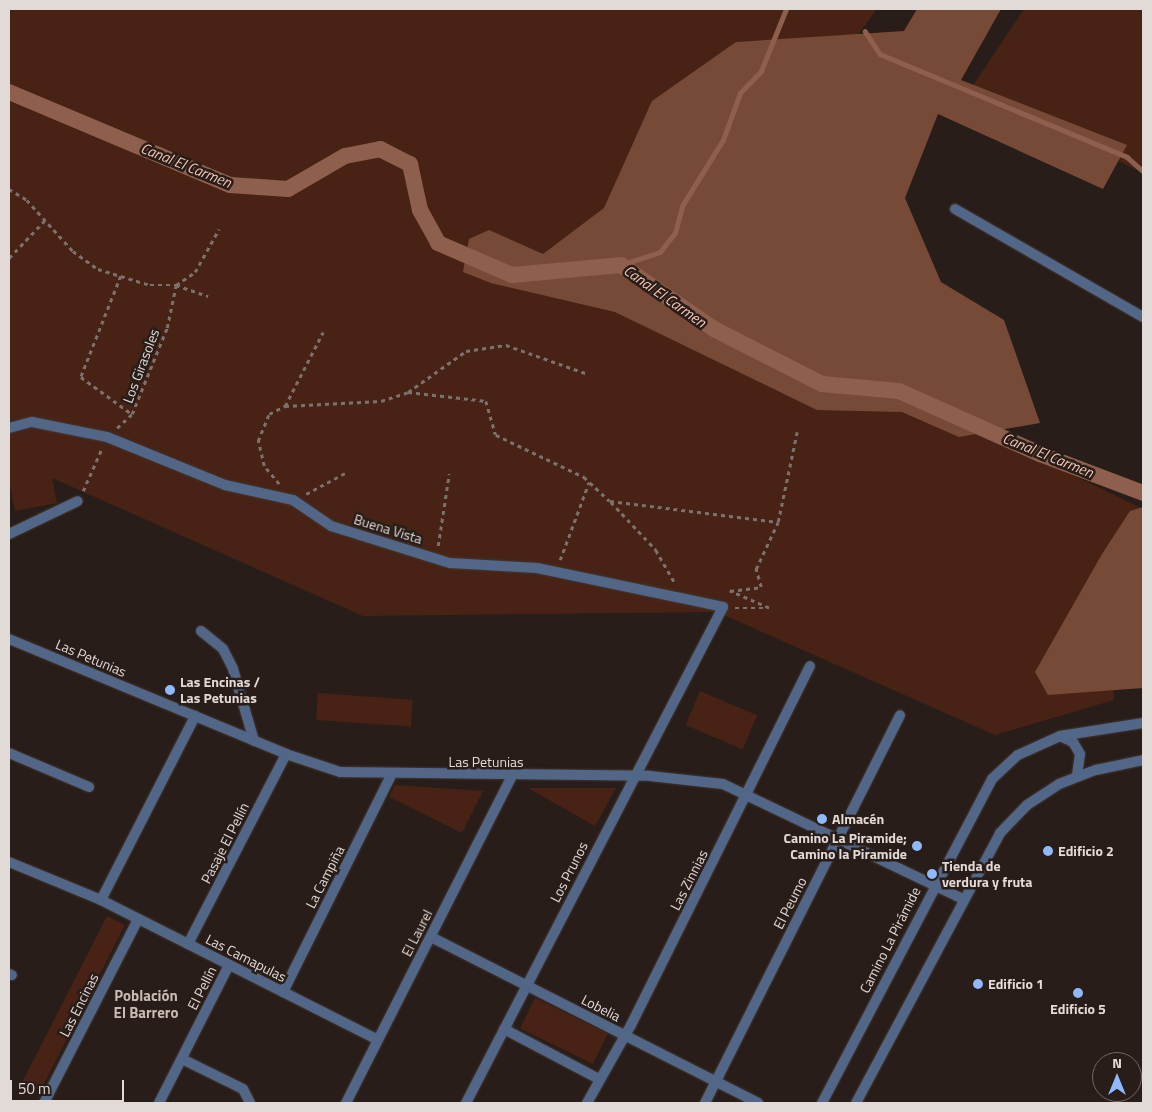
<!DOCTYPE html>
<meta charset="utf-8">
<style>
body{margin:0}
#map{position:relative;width:1152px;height:1112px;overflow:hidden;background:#281d18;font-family:"Titillium Web",sans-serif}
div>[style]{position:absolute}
.green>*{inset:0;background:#482315;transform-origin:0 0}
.forest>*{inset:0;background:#774a38}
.stream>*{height:4.5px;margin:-2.25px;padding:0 2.25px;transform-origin:2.25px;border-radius:2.25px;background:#8f5f4e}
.canal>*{height:16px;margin:-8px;padding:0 8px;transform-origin:8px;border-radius:8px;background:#8f5f4e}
.path>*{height:2.5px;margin-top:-1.25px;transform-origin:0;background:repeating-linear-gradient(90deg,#7b716d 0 4px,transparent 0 8px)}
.roads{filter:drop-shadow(0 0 1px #423733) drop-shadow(0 0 1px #423733)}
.minor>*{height:10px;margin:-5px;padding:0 5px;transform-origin:5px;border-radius:5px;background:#526687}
.tertiary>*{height:10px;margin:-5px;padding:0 5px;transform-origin:5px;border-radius:5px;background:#526687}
.dots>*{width:14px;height:14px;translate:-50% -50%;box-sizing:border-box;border:2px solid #281d18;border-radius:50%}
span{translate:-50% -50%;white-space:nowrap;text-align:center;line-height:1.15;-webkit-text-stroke:5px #281d18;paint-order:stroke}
.street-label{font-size:14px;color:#e2dad7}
.poi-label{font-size:14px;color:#e2dad7;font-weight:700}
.left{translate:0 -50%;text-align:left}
.right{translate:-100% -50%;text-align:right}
.water-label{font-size:15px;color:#f7c8b6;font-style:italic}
.neighbourhood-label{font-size:15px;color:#cbbbb5;font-weight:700}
.frame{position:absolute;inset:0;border:10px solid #e2dad7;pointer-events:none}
.north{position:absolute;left:1092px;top:1052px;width:50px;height:50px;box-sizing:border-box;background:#281d18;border:1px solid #726964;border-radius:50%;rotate:0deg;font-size:14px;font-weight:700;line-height:20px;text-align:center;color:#e2dad7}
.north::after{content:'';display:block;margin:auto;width:18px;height:22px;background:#8fb8fd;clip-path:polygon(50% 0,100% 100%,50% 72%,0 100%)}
.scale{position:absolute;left:10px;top:1080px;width:114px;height:22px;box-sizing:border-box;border:2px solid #e2dad7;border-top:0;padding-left:6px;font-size:15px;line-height:18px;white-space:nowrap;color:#e2dad7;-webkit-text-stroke:4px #281d18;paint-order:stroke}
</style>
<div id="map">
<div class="green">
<i style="clip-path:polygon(9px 9px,877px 9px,741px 191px,899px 391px,1143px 509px,1111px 648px,1114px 700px,995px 735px,717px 612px,363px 616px,52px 478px,57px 503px,15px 511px,9px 481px)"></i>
<i style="clip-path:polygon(1024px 9px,1143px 9px,1143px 173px,970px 90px)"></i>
<i style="left:700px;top:691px;width:62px;height:37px;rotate:23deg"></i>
<i style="left:318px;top:693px;width:95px;height:27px;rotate:4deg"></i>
<i style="clip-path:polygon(395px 785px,483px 791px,462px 833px,389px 797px)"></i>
<i style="clip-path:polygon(528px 788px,616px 788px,595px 826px)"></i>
<i style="left:107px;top:916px;width:20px;height:186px;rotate:27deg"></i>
<i style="left:535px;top:998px;width:81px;height:34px;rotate:26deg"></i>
</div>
<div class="forest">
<i style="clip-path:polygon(917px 9px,1001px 9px,961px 80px,1127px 145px,1103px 189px,938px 114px,905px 198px,941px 282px,1004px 320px,1040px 423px,959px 437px,902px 412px,817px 410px,615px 312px,491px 283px,463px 272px,469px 239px,489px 230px,543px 254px,604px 208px,652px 101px,736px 42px,904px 31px)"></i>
<i style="clip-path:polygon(1143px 507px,1143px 688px,1048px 695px,1035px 672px,1102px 554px,1130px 511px)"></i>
</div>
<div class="stream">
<i style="left:865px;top:31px;width:27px;rotate:57deg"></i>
<i style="left:880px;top:54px;width:268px;rotate:22.6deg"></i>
<i style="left:1127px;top:157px;width:21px;rotate:41deg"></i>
<i style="left:621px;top:265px;width:41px;rotate:-18.4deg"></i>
<i style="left:660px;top:252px;width:24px;rotate:-52deg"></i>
<i style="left:675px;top:233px;width:28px;rotate:-75deg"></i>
<i style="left:682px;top:206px;width:78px;rotate:-58.2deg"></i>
<i style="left:723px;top:140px;width:50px;rotate:-70.1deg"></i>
<i style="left:740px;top:93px;width:30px;rotate:-46deg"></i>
<i style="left:761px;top:71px;width:67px;rotate:-68deg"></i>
</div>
<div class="canal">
<i style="left:9px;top:92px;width:240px;rotate:22.8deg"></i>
<i style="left:230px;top:185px;width:58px;rotate:3.9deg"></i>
<i style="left:288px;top:189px;width:66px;rotate:-30.1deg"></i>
<i style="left:345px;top:156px;width:36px;rotate:-11deg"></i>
<i style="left:380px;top:149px;width:34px;rotate:27deg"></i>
<i style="left:410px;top:164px;width:47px;rotate:77.7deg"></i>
<i style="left:420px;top:210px;width:38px;rotate:61deg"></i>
<i style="left:438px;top:243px;width:81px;rotate:23.4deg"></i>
<i style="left:512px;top:275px;width:109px;rotate:-5.2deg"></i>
<i style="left:621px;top:265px;width:113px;rotate:34.5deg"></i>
<i style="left:714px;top:329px;width:121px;rotate:27deg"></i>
<i style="left:822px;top:384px;width:77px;rotate:5.2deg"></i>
<i style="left:899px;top:391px;width:154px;rotate:24.1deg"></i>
<i style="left:1040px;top:454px;width:110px;rotate:20.7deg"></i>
</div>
<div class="path">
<i style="left:9px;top:189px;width:21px;rotate:31deg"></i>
<i style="left:27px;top:200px;width:69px;rotate:48deg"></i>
<i style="left:73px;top:251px;width:31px;rotate:36deg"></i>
<i style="left:98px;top:269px;width:54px;rotate:17.1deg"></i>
<i style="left:150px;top:285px;width:26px"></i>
<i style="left:176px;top:285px;width:23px;rotate:-34deg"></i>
<i style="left:195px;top:272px;width:49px;rotate:-60.8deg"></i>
<i style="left:9px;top:258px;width:52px;rotate:-46.5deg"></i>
<i style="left:121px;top:276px;width:109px;rotate:111.6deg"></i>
<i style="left:81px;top:377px;width:63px;rotate:36deg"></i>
<i style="left:408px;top:392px;width:79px;rotate:6.6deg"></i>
<i style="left:486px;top:401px;width:35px;rotate:74deg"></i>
<i style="left:496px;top:435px;width:98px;rotate:25.5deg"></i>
<i style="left:584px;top:477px;width:35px;rotate:43deg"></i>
<i style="left:610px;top:501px;width:169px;rotate:7.1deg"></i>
<i style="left:778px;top:522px;width:92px;rotate:-78.1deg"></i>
<i style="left:285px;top:406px;width:83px;rotate:-62.8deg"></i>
<i style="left:117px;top:428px;width:21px;rotate:-43deg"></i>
<i style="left:132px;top:414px;width:93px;rotate:-67.9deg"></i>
<i style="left:167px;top:328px;width:44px;rotate:-78.2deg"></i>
<i style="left:176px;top:285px;width:34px;rotate:19deg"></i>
<i style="left:279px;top:484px;width:23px;rotate:-130deg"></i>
<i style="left:264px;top:466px;width:26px;rotate:-103deg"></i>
<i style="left:258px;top:441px;width:29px;rotate:-68deg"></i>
<i style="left:269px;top:414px;width:18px;rotate:-27deg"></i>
<i style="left:285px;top:406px;width:96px;rotate:-3deg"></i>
<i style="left:381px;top:401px;width:28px;rotate:-18deg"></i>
<i style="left:408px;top:392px;width:71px;rotate:-35.3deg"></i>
<i style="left:466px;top:351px;width:40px;rotate:-8.5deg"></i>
<i style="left:506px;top:345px;width:87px;rotate:19.5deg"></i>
<i style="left:83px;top:491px;width:47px;rotate:-66.2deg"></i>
<i style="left:306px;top:494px;width:47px;rotate:-28.2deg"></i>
<i style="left:611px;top:502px;width:66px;rotate:46.8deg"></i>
<i style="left:656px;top:550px;width:39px;rotate:60deg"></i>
<i style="left:438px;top:546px;width:73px;rotate:-81.3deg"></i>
<i style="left:560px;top:560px;width:83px;rotate:-69.6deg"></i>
<i style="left:735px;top:608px;width:34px"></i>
<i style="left:769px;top:608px;width:43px;rotate:-156.4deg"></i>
<i style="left:730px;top:591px;width:31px;rotate:-7deg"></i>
<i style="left:761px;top:587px;width:19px;rotate:-106deg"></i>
<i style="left:756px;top:569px;width:52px;rotate:-64.9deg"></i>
</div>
<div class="roads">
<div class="minor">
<i style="left:955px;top:209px;width:217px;rotate:29.9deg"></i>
<i style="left:9px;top:428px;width:24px;rotate:-15deg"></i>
<i style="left:32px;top:422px;width:76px;rotate:11.3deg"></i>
<i style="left:107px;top:437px;width:127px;rotate:22.1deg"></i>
<i style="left:225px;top:485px;width:70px;rotate:12.4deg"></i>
<i style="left:293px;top:500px;width:46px;rotate:34.4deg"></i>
<i style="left:331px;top:526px;width:125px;rotate:17.3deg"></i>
<i style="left:450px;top:563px;width:87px;rotate:3.3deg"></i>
<i style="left:537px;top:568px;width:190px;rotate:11.8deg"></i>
<i style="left:723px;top:607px;width:559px;rotate:117.39deg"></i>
<i style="left:9px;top:534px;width:76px;rotate:-25.6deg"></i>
<i style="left:201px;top:631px;width:28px;rotate:39deg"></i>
<i style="left:223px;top:649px;width:22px;rotate:63deg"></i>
<i style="left:233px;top:669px;width:75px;rotate:73.7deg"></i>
<i style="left:9px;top:753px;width:87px;rotate:23deg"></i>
<i style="left:9px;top:862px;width:100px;rotate:22.4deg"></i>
<i style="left:101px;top:900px;width:310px;rotate:26.8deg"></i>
<i style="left:101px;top:900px;width:207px;rotate:-62.9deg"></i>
<i style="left:431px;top:937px;width:367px;rotate:26.9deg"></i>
<i style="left:188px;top:944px;width:214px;rotate:-62.7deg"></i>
<i style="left:9px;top:974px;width:3px;rotate:18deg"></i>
<i style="left:283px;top:992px;width:242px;rotate:-63.5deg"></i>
<i style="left:504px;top:1029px;width:107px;rotate:27.8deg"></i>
<i style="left:182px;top:1059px;width:68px;rotate:26.2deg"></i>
<i style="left:243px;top:1089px;width:16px;rotate:63deg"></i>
<i style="left:44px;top:1103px;width:207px;rotate:-62.9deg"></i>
<i style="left:159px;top:1103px;width:155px;rotate:-63.1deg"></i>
<i style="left:346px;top:1103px;width:367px;rotate:-63.1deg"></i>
<i style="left:587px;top:1103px;width:90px;rotate:-60.6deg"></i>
<i style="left:631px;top:1025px;width:401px;rotate:-63.5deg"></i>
<i style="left:705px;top:1103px;width:434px;rotate:-63.3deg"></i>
</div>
<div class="tertiary">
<i style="left:9px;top:639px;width:300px;rotate:22.5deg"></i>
<i style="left:286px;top:754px;width:57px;rotate:18.4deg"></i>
<i style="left:340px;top:772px;width:310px;rotate:0.7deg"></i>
<i style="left:650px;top:776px;width:73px;rotate:6.3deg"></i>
<i style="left:723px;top:784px;width:266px;rotate:25.6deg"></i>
<i style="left:1060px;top:736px;width:14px;rotate:25deg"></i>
<i style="left:1073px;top:742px;width:14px;rotate:60deg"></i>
<i style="left:1080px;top:754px;width:22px;rotate:98deg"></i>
<i style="left:822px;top:1103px;width:366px;rotate:-62.3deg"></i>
<i style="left:992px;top:779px;width:35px;rotate:-43deg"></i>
<i style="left:1018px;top:755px;width:46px;rotate:-24.3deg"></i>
<i style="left:1060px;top:736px;width:84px;rotate:-8.9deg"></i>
<i style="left:856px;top:1103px;width:306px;rotate:-61.9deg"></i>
<i style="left:1000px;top:833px;width:39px;rotate:-46deg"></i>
<i style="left:1027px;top:805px;width:38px;rotate:-33deg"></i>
<i style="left:1059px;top:784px;width:40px;rotate:-21deg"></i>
<i style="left:1096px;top:770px;width:48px;rotate:-12deg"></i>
</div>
</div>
<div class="dots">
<i style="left:170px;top:690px;background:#8fb8fd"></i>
<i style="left:822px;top:819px;background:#8fb8fd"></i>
<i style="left:917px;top:846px;background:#8fb8fd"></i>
<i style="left:1048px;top:851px;background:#8fb8fd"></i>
<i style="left:932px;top:874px;background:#8fb8fd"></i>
<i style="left:978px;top:984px;background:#8fb8fd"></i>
<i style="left:1078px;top:993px;background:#8fb8fd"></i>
</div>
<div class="street-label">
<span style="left:141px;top:366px;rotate:-69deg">Los Girasoles</span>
<span style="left:388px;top:529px;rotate:17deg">Buena Vista</span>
<span style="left:91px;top:658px;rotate:23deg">Las Petunias</span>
<span style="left:486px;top:762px">Las Petunias</span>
<span style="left:225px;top:843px;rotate:-63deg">Pasaje El Pellín</span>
<span style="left:569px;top:872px;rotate:-63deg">Los Prunos</span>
<span style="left:325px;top:877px;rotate:-63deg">La Campiña</span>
<span style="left:689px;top:880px;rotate:-63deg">Las Zinnias</span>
<span style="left:790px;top:903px;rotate:-63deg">El Peumo</span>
<span style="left:417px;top:933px;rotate:-63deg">El Laurel</span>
<span style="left:890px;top:940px;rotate:-63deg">Camino La Pirámide</span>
<span style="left:246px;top:958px;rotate:27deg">Las Camapulas</span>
<span style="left:202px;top:988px;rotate:-63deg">El Pellín</span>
<span style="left:79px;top:1005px;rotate:-63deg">Las Encinas</span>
<span style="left:601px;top:1008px;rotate:27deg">Lobelia</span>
</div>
<div class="poi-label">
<span class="left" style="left:180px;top:690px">Las Encinas /<br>Las Petunias</span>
<span class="left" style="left:832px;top:819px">Almacén</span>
<span class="right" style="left:907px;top:846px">Camino La Piramide;<br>Camino la Piramide</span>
<span class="left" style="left:1058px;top:851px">Edificio 2</span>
<span class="left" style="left:942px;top:874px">Tienda de<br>verdura y fruta</span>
<span class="left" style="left:988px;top:984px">Edificio 1</span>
<span style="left:1078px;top:1009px">Edificio 5</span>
</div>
<div class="water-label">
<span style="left:186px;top:165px;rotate:22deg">Canal El Carmen</span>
<span style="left:665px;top:296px;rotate:35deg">Canal El Carmen</span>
<span style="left:1048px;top:455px;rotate:22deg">Canal El Carmen</span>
</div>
<div class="neighbourhood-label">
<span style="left:146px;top:1004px">Población<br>El Barrero</span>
</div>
<div class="frame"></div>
<div class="north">N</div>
<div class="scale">50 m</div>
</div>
